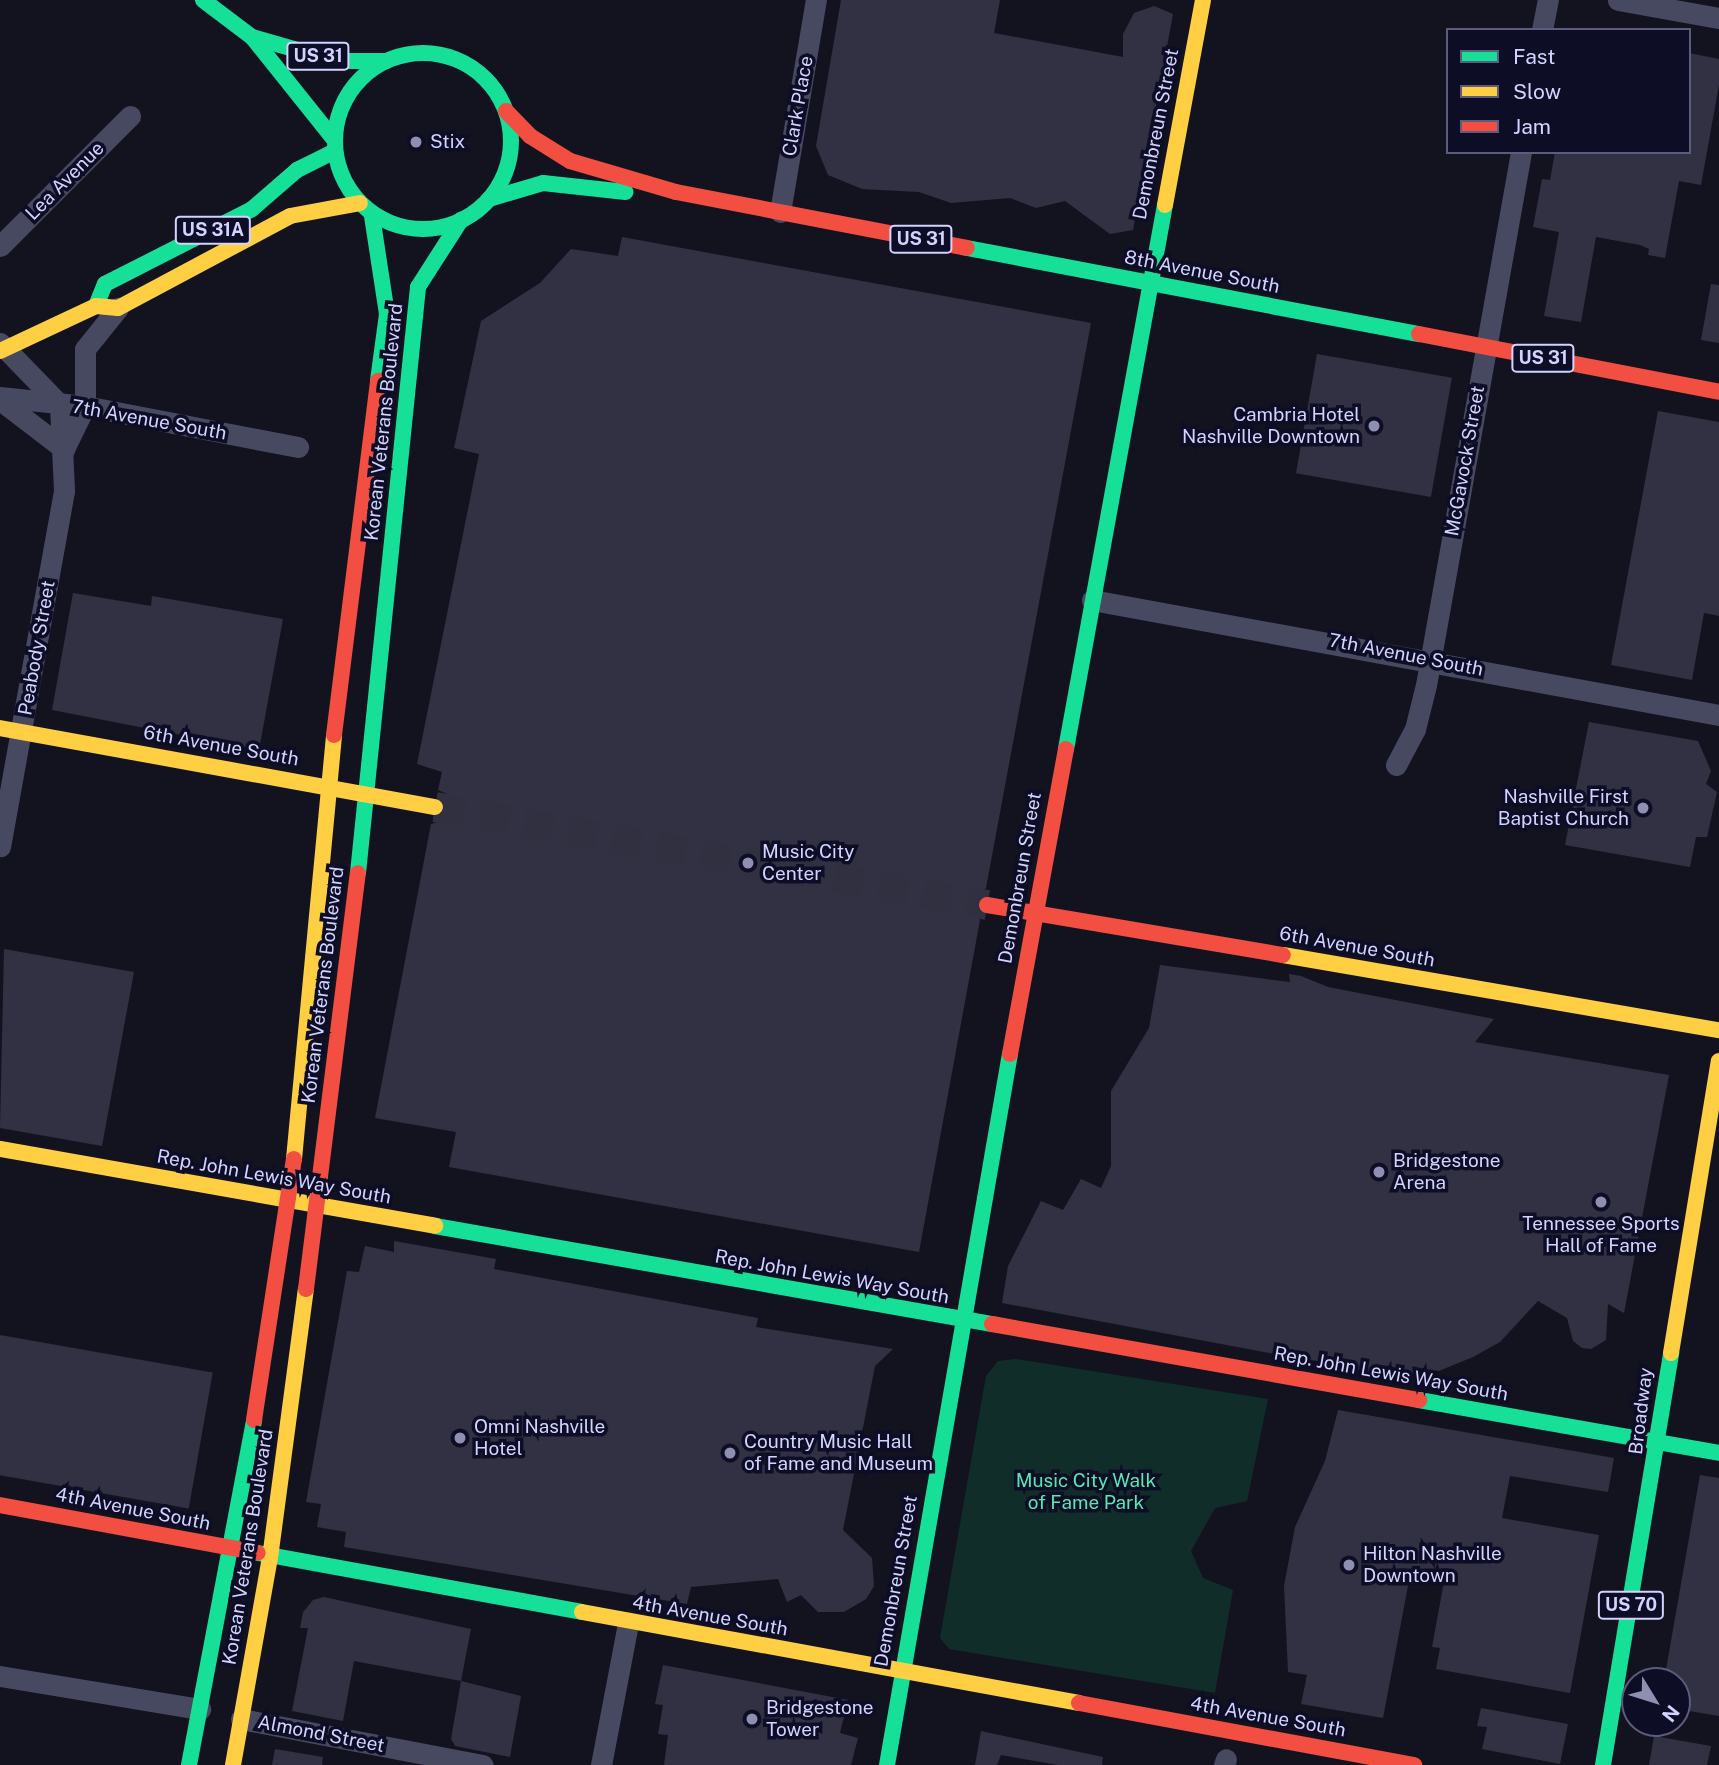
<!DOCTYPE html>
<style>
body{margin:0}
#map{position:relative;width:1719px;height:1765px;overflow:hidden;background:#131320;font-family:"Public Sans",sans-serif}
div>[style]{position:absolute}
.green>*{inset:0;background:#102d2a}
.building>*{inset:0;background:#313143;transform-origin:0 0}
.secondary-tunnel>*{height:30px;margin-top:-15px;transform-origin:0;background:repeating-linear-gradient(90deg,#303041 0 30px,transparent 0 45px)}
.street>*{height:21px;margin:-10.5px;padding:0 10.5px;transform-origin:10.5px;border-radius:10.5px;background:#474961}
.fast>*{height:16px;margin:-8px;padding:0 8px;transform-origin:8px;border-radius:8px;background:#16e098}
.fast>.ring{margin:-8px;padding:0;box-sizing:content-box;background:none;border:16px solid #16e098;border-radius:50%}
.slow>*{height:16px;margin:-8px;padding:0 8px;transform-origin:8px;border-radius:8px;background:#ffcf43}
.jam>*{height:16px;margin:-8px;padding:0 8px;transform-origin:8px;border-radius:8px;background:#f24e42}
.dots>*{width:19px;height:19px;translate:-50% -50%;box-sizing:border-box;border:4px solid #0e0d26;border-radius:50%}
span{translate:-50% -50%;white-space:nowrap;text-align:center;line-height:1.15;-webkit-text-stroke:7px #0e0d26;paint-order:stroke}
.shield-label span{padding:2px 5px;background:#0e0d26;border:2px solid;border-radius:5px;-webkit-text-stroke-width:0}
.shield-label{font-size:18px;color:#d2d3ff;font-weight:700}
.street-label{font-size:19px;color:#d2d3ff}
.poi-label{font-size:19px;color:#d2d3ff}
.left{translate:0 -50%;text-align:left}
.right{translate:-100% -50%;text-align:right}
.park-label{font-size:19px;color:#54e9b1}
.legend{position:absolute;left:1446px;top:28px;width:245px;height:126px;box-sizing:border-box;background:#0e0d26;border:2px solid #5c5c7d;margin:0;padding:9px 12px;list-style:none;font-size:21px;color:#d2d3ff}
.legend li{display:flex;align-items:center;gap:14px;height:35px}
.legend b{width:35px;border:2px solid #5c5c7d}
.north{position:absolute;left:1621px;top:1667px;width:70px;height:70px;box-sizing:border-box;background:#0e0d26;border:2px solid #5c5c7d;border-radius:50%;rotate:128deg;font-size:19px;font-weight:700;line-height:28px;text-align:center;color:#d2d3ff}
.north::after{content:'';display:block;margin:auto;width:24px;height:32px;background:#8f90b1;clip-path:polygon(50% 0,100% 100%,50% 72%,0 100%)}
</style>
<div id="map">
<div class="green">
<i style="clip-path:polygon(1016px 1359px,1268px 1399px,1247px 1501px,1215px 1508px,1191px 1551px,1203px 1578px,1233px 1590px,1215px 1693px,949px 1649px,940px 1638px,986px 1376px,998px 1361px)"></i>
</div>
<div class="building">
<i style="clip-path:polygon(841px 0,1000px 0,994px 33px,1123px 57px,1123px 34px,1134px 13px,1154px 6px,1173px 14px,1133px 230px,1110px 234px,1065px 201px,1036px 208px,1010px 198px,951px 203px,919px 192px,862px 189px,828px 175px,816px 146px)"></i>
<i style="clip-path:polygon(1689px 53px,1719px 59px,1719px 85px,1701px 185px,1679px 181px,1665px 258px,1648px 255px,1649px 249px,1640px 245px,1596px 237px,1581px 322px,1544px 316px,1559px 232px,1533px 227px,1542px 179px,1550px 180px,1555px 152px,1689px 152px)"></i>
<i style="clip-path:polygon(622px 237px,1091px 323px,986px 888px,970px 901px,980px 920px,919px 1252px,449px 1167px,456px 1132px,375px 1118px,431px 824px,448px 819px,452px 809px,447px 794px,438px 790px,442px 772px,417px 764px,479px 454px,454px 448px,481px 321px,540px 283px,571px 249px,618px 256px)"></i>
<i style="clip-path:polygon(1711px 284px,1719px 285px,1719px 343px,1701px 340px)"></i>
<i style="left:1317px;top:354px;width:137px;height:121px;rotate:10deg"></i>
<i style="clip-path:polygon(1658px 411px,1719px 422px,1719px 616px,1704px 613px,1692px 680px,1611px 665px)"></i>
<i style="clip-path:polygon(73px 593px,151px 606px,152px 596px,283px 619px,259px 750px,52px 710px)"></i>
<i style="clip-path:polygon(1589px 722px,1698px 741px,1711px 771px,1706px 784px,1717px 792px,1707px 837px,1696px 837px,1690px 867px,1565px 845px)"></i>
<i style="clip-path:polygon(4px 949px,134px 972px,102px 1146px,0 1128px)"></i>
<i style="clip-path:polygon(1160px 965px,1290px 982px,1289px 974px,1301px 976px,1328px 987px,1494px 1019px,1475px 1042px,1669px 1075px,1624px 1313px,1608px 1304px,1606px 1340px,1591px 1349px,1582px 1348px,1573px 1341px,1567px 1318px,1538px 1301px,1500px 1342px,1473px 1357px,1434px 1373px,1393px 1376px,1002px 1303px,1008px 1266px,1041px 1201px,1063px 1210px,1081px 1179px,1101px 1188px,1111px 1166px,1111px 1091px,1149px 1028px)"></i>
<i style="clip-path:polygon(394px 1241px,496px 1259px,494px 1269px,758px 1318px,756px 1327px,893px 1349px,875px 1366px,843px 1530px,872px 1558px,874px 1586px,866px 1599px,844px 1612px,818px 1612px,801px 1595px,787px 1602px,778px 1579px,691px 1587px,687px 1604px,344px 1547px,346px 1532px,317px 1527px,321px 1504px,306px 1502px,347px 1271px,359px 1272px,365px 1246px,394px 1252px)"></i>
<i style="left:0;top:1335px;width:216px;height:138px;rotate:10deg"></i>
<i style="clip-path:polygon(1338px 1410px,1614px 1458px,1608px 1492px,1510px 1476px,1505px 1502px,1502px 1518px,1599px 1535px,1570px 1693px,1436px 1669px,1440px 1648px,1432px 1647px,1445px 1576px,1411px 1570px,1383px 1718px,1301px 1704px,1307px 1675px,1288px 1672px,1284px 1586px,1295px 1527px,1325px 1461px)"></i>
<i style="clip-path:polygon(1700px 1475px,1719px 1478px,1719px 1716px,1677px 1709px,1677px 1681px,1664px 1681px)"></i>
<i style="clip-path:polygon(324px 1597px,471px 1629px,461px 1681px,354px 1661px,343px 1721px,292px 1711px,308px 1628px,300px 1628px,303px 1612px,313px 1600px)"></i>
<i style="clip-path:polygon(663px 1665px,848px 1700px,840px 1733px,858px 1738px,851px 1765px,664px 1765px,668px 1735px,658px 1734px,663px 1705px,655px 1704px)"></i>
<i style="clip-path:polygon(461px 1681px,521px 1696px,510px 1757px,455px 1746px,451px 1739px)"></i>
<i style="clip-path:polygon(1481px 1708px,1568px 1724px,1560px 1764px,1482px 1749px,1487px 1727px,1477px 1726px)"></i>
<i style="clip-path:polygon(981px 1731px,1103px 1757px,1102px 1765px,1058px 1765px,1001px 1755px,997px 1765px,975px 1765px)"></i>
<i style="clip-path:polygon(1654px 1736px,1711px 1746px,1707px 1765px,1649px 1765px)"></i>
<i style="clip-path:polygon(275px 1749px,323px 1757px,322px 1765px,272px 1765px)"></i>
</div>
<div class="secondary-tunnel">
<i style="left:435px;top:807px;width:561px;rotate:10.07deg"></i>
</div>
<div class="street">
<i style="left:1618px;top:0;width:103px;rotate:10.1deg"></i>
<i style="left:1542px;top:30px;width:31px;rotate:-79deg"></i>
<i style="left:780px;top:212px;width:215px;rotate:-80.4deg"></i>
<i style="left:0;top:246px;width:184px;rotate:-45deg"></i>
<i style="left:0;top:343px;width:86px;rotate:45.9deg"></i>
<i style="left:60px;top:405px;width:86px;rotate:87.3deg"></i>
<i style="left:64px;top:491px;width:361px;rotate:100.2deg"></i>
<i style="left:0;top:397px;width:85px;rotate:6deg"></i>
<i style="left:85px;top:406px;width:217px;rotate:10.9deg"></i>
<i style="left:0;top:400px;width:81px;rotate:37.4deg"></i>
<i style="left:65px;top:447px;width:46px;rotate:-64deg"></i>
<i style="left:85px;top:406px;width:57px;rotate:-90deg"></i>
<i style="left:85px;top:349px;width:53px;rotate:-51.2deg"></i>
<i style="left:1092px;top:600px;width:637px;rotate:10.39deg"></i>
<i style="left:1396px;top:765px;width:41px;rotate:-62.2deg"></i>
<i style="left:1415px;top:729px;width:45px;rotate:-76deg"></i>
<i style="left:1426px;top:685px;width:541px;rotate:-79.89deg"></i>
<i style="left:0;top:1676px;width:203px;rotate:9.4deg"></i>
<i style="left:241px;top:1719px;width:246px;rotate:10.8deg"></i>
<i style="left:601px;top:1765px;width:145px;rotate:-79.2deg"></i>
<i style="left:1224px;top:1765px;width:6px;rotate:-72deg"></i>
</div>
<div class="fast">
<i style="left:203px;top:0;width:61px;rotate:37.1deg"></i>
<i style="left:252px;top:37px;width:129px;rotate:51.3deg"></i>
<i style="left:252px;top:37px;width:87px;rotate:15.9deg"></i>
<i style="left:336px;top:61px;width:50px"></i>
<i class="ring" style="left:335px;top:53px;width:160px;height:160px"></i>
<i style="left:489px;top:199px;width:56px;rotate:-16.5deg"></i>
<i style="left:543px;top:183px;width:83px;rotate:6.2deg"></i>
<i style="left:372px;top:216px;width:99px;rotate:81.3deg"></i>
<i style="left:387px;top:314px;width:68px;rotate:97.7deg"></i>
<i style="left:967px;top:248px;width:460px;rotate:10.8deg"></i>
<i style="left:96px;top:306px;width:24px;rotate:-68deg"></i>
<i style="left:105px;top:284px;width:165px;rotate:-27deg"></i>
<i style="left:252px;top:209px;width:60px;rotate:-40.9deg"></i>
<i style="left:297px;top:170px;width:40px;rotate:-26.6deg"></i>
<i style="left:1066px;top:749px;width:553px;rotate:-79.69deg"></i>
<i style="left:358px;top:873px;width:589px;rotate:-84.15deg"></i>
<i style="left:418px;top:287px;width:80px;rotate:-57.3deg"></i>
<i style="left:435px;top:1226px;width:566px;rotate:9.98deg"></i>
<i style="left:1419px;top:1400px;width:305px;rotate:10deg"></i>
<i style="left:258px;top:1553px;width:329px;rotate:10.3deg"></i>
<i style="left:189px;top:1765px;width:351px;rotate:-79.3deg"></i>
<i style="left:887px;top:1765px;width:722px;rotate:-80.19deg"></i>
<i style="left:1603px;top:1765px;width:418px;rotate:-80.6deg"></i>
</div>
<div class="slow">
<i style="left:1165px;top:205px;width:208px;rotate:-79.5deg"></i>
<i style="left:0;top:351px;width:106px;rotate:-25.1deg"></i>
<i style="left:96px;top:306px;width:22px;rotate:5deg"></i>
<i style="left:118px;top:308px;width:195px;rotate:-28.1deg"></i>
<i style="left:290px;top:216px;width:71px;rotate:-10.5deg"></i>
<i style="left:0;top:728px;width:442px;rotate:10.3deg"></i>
<i style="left:1283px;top:955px;width:442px;rotate:9.8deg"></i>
<i style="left:0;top:1149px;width:442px;rotate:10deg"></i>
<i style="left:294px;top:1159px;width:426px;rotate:-84.6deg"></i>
<i style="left:1671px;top:1353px;width:296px;rotate:-80.7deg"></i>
<i style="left:582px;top:1612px;width:505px;rotate:10.38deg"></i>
<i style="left:233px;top:1765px;width:210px;rotate:-79.9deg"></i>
<i style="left:270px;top:1558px;width:271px;rotate:-82.4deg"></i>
</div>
<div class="jam">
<i style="left:506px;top:111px;width:35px;rotate:46deg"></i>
<i style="left:530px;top:136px;width:47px;rotate:32deg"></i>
<i style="left:570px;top:161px;width:110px;rotate:16.3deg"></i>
<i style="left:676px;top:192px;width:296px;rotate:10.9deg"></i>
<i style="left:1419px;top:334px;width:306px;rotate:10.9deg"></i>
<i style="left:334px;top:735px;width:357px;rotate:-82.9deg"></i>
<i style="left:987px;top:905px;width:300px;rotate:9.6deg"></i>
<i style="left:1010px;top:1054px;width:310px;rotate:-79.6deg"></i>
<i style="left:306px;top:1289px;width:419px;rotate:-82.9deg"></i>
<i style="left:992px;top:1324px;width:434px;rotate:10.1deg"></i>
<i style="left:254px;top:1420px;width:264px;rotate:-81.3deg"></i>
<i style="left:0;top:1505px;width:262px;rotate:10.5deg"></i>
<i style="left:1079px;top:1703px;width:341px;rotate:10.5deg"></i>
</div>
<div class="dots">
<i style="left:416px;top:142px;background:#8f90b1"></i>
<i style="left:1374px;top:426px;background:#8f90b1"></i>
<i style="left:1643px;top:808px;background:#8f90b1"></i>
<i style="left:748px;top:863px;background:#8f90b1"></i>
<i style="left:1379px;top:1172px;background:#8f90b1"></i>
<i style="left:1601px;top:1202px;background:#8f90b1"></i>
<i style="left:460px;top:1438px;background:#8f90b1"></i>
<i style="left:730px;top:1453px;background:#8f90b1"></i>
<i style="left:1349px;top:1565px;background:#8f90b1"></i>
<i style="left:752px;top:1719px;background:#8f90b1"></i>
</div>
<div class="shield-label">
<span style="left:318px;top:56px">US 31</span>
<span style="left:213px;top:230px">US 31A</span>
<span style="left:921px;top:239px">US 31</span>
<span style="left:1543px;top:358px">US 31</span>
<span style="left:1631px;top:1605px">US 70</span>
</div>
<div class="street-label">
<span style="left:798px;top:106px;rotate:-80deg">Clark Place</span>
<span style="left:1156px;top:134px;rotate:-79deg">Demonbreun Street</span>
<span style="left:65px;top:181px;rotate:-45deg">Lea Avenue</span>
<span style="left:1202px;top:272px;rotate:11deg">8th Avenue South</span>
<span style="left:149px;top:420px;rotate:10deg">7th Avenue South</span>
<span style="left:384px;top:422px;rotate:-84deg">Korean Veterans Boulevard</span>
<span style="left:1465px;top:461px;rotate:-80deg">McGavock Street</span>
<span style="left:37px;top:648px;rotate:-80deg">Peabody Street</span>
<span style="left:1406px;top:655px;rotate:11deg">7th Avenue South</span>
<span style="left:221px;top:746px;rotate:10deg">6th Avenue South</span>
<span style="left:1020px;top:878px;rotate:-80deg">Demonbreun Street</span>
<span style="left:1357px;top:947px;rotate:10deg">6th Avenue South</span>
<span style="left:323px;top:985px;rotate:-83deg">Korean Veterans Boulevard</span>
<span style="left:274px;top:1177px;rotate:10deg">Rep. John Lewis Way South</span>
<span style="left:832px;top:1277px;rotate:10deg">Rep. John Lewis Way South</span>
<span style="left:1391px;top:1374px;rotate:10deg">Rep. John Lewis Way South</span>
<span style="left:1641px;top:1411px;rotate:-83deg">Broadway</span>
<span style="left:133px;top:1509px;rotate:11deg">4th Avenue South</span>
<span style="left:248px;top:1547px;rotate:-81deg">Korean Veterans Boulevard</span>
<span style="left:896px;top:1581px;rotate:-80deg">Demonbreun Street</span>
<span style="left:710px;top:1616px;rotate:10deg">4th Avenue South</span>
<span style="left:1268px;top:1717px;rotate:10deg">4th Avenue South</span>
<span style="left:321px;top:1734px;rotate:11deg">Almond Street</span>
</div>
<div class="poi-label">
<span class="left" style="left:430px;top:142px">Stix</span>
<span class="right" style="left:1360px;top:426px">Cambria Hotel<br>Nashville Downtown</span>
<span class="right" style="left:1629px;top:808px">Nashville First<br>Baptist Church</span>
<span class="left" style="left:762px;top:863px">Music City<br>Center</span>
<span class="left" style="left:1393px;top:1172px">Bridgestone<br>Arena</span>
<span style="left:1601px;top:1235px">Tennessee Sports<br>Hall of Fame</span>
<span class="left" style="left:474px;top:1438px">Omni Nashville<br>Hotel</span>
<span class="left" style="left:744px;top:1453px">Country Music Hall<br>of Fame and Museum</span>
<span class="left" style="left:1363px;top:1565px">Hilton Nashville<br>Downtown</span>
<span class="left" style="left:766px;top:1719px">Bridgestone<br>Tower</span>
</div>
<div class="park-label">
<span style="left:1086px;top:1492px">Music City Walk<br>of Fame Park</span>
</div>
<ul class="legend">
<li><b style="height:9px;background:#16e098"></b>Fast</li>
<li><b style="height:9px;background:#ffcf43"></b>Slow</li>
<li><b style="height:9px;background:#f24e42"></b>Jam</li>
</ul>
<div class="north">N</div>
</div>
